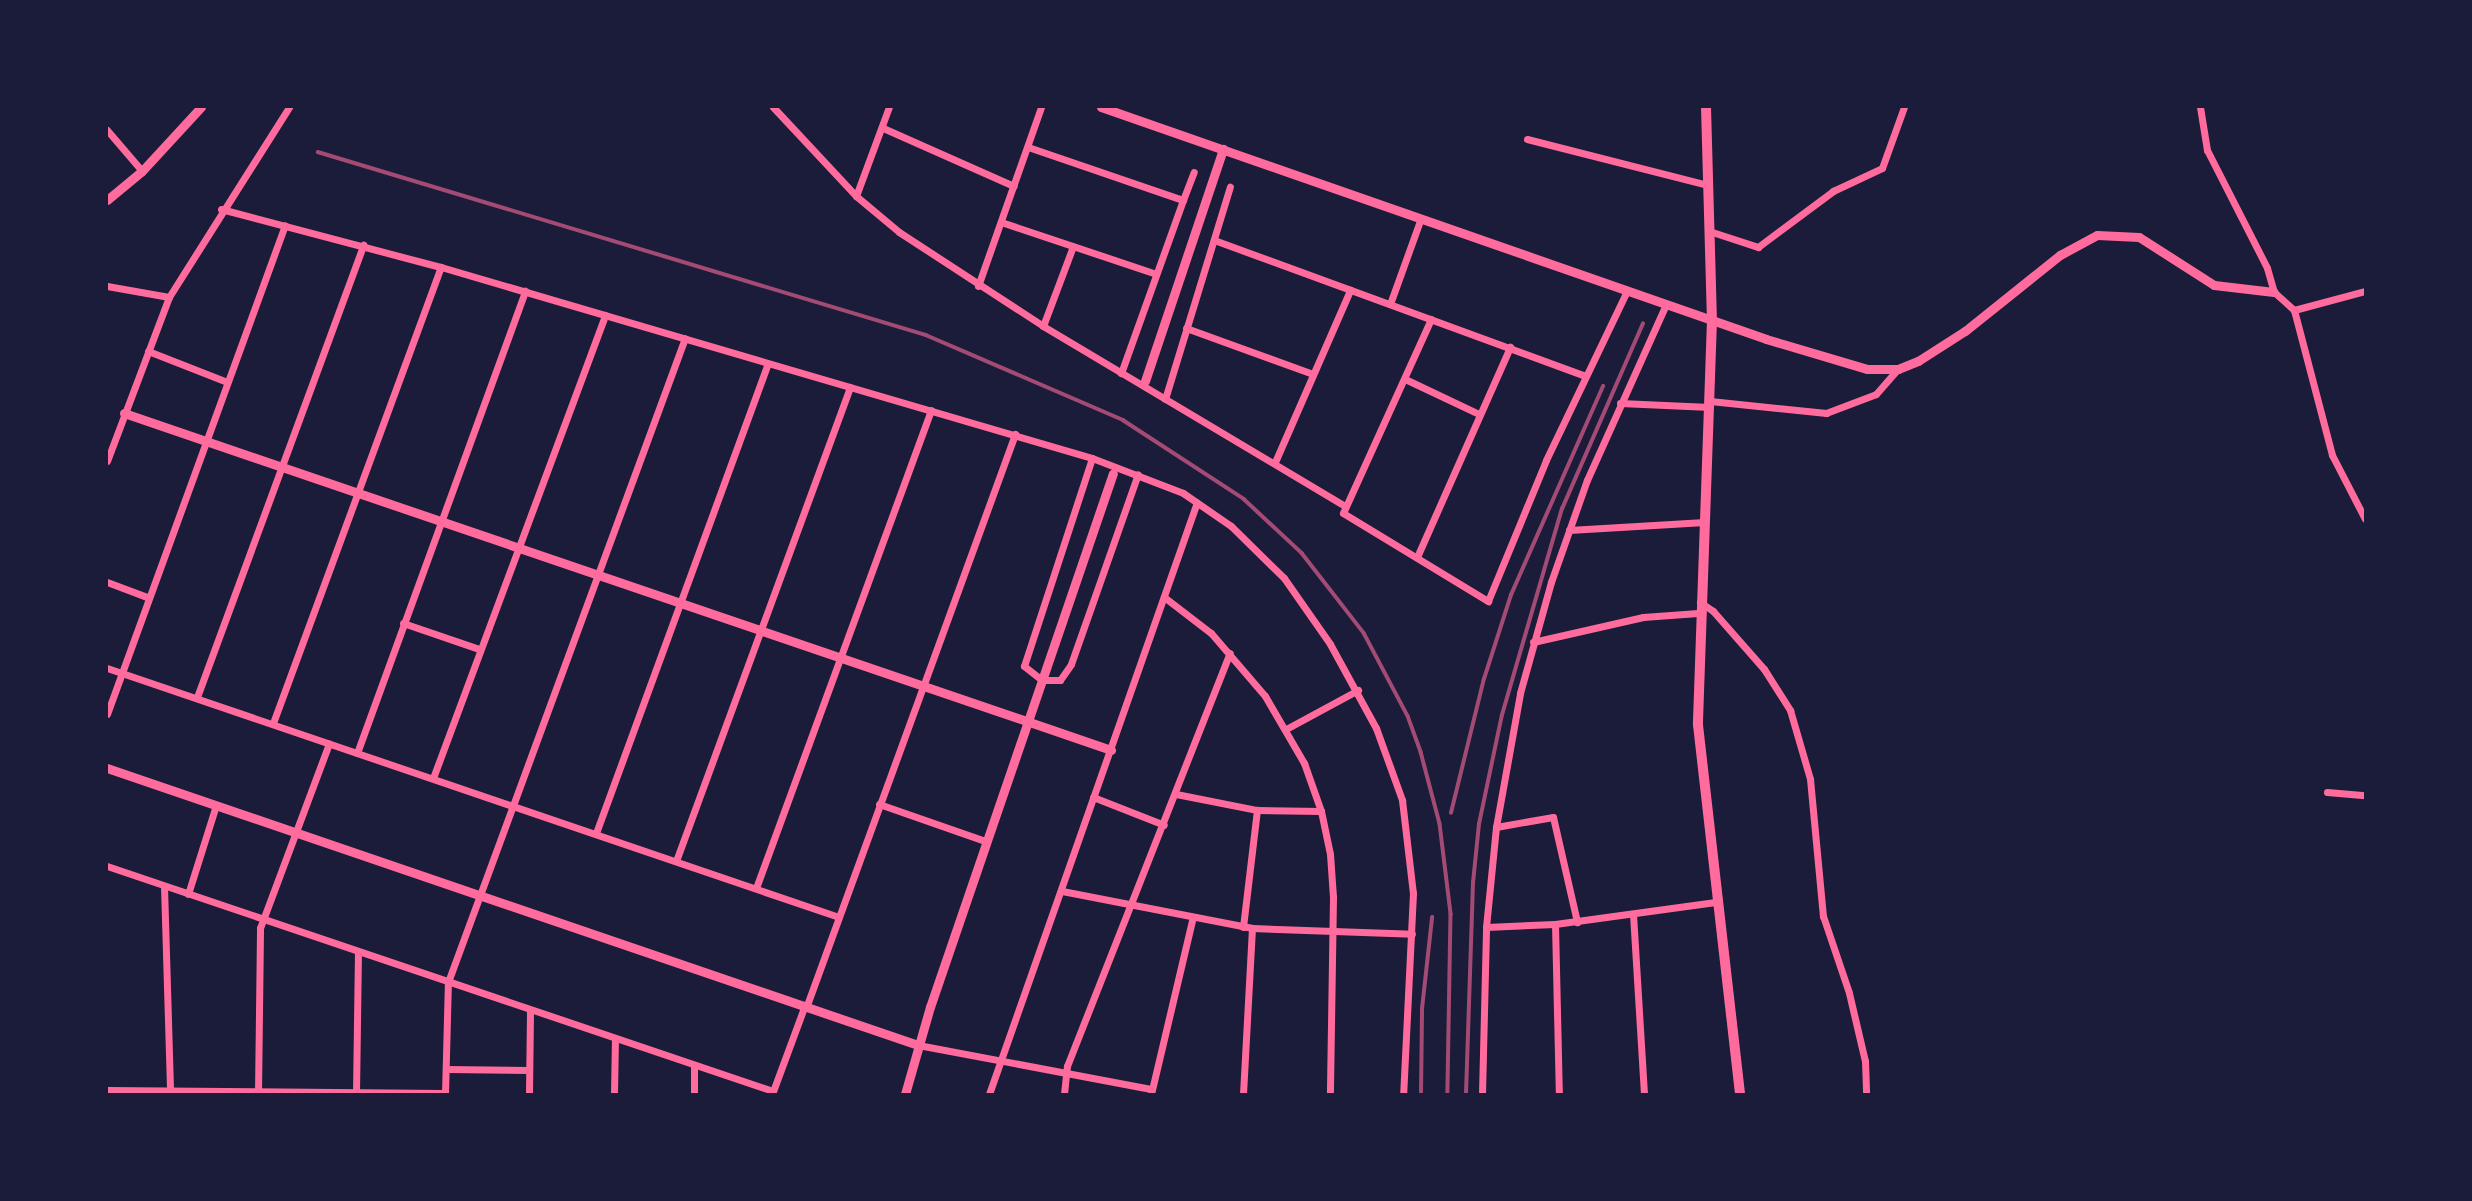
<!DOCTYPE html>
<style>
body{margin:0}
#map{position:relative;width:2472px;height:1201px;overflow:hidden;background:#1b1b3a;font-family:"IBM Plex Sans",sans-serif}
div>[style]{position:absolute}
.minor>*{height:7px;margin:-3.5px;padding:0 3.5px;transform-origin:3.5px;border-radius:3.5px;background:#ff6b9d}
.tertiary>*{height:9px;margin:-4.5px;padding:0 4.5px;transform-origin:4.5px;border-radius:4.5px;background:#ff6b9d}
.secondary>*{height:10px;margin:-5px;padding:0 5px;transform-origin:5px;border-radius:5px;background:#ff6b9d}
.rail>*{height:3.5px;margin:-1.75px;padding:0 1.75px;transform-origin:1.75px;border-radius:1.75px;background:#a44b75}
span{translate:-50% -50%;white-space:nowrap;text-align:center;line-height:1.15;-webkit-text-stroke:7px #1b1b3a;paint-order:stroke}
.frame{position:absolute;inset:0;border:108px solid #1b1b3a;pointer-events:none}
</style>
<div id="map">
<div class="minor">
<i style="left:773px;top:107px;width:122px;rotate:47deg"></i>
<i style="left:856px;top:196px;width:56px;rotate:39.9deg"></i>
<i style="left:899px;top:232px;width:172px;rotate:33.1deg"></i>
<i style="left:1043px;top:326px;width:352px;rotate:30.8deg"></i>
<i style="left:2200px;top:107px;width:44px;rotate:80.8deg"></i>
<i style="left:2207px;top:150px;width:132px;rotate:63deg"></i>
<i style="left:2267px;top:268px;width:25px;rotate:74deg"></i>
<i style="left:2274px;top:292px;width:27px;rotate:42deg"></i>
<i style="left:2294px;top:310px;width:150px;rotate:75.3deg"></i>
<i style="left:2332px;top:455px;width:72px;rotate:62.7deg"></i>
<i style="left:883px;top:128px;width:143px;rotate:23.9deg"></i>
<i style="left:107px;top:130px;width:54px;rotate:49.5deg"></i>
<i style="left:1527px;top:139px;width:187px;rotate:14.3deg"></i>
<i style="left:1028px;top:147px;width:164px;rotate:18.9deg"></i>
<i style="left:1183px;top:200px;width:184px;rotate:109.7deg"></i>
<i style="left:856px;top:196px;width:95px;rotate:-69.7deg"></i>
<i style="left:1183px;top:200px;width:30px;rotate:-69deg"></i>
<i style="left:221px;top:209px;width:228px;rotate:14.8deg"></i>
<i style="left:441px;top:267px;width:678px;rotate:16.35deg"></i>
<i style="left:1092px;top:458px;width:97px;rotate:21deg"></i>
<i style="left:1183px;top:493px;width:58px;rotate:34.5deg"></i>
<i style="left:1231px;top:526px;width:74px;rotate:44.5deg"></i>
<i style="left:1284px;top:578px;width:80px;rotate:55.1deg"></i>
<i style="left:1330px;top:644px;width:96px;rotate:61.3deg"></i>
<i style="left:1376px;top:728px;width:77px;rotate:70.1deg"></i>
<i style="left:1402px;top:800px;width:94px;rotate:83.3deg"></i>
<i style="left:1413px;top:893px;width:201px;rotate:92.8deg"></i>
<i style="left:1001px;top:222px;width:163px;rotate:18.5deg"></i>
<i style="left:1709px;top:231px;width:52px;rotate:18.1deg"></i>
<i style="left:1758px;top:247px;width:94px;rotate:-36.7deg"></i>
<i style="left:1833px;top:191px;width:54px;rotate:-25.1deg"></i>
<i style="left:1882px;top:168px;width:65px;rotate:-70.2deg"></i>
<i style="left:1214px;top:240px;width:396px;rotate:20.1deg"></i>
<i style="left:107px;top:286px;width:63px;rotate:10.1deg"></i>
<i style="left:978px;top:286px;width:190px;rotate:-70.6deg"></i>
<i style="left:1390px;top:304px;width:91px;rotate:-70.2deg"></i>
<i style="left:2294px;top:310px;width:73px;rotate:-15deg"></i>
<i style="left:1431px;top:319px;width:213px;rotate:114.4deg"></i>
<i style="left:1343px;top:513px;width:170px;rotate:31.3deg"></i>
<i style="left:1488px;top:601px;width:152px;rotate:-67.6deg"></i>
<i style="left:1546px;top:460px;width:187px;rotate:-64.4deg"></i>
<i style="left:1043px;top:326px;width:85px;rotate:-69.4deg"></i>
<i style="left:1186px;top:328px;width:135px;rotate:19.9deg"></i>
<i style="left:148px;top:351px;width:85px;rotate:21.4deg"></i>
<i style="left:1405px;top:379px;width:82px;rotate:25.3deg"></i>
<i style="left:1165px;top:399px;width:222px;rotate:-73deg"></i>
<i style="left:1710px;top:401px;width:117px;rotate:5.9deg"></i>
<i style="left:1826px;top:413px;width:53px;rotate:-20.8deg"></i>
<i style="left:1876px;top:394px;width:33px;rotate:-49deg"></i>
<i style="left:1620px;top:403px;width:90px;rotate:2.5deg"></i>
<i style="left:1092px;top:458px;width:219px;rotate:108.1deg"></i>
<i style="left:1024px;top:666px;width:23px;rotate:38deg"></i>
<i style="left:1042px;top:680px;width:18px"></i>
<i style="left:1060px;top:680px;width:19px;rotate:-55deg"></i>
<i style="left:1071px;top:664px;width:201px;rotate:-70.6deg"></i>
<i style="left:107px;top:461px;width:175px;rotate:-69.3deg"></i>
<i style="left:169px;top:297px;width:225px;rotate:-57.7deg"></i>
<i style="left:1275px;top:462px;width:188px;rotate:-66.4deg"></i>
<i style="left:1569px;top:530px;width:136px;rotate:-3.4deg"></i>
<i style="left:1417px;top:557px;width:230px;rotate:-66.1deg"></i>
<i style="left:107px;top:582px;width:43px;rotate:20.6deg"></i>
<i style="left:1164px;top:597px;width:59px;rotate:37.5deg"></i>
<i style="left:1211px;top:633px;width:83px;rotate:49.4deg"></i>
<i style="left:1265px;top:696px;width:78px;rotate:59.8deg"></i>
<i style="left:1304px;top:763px;width:51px;rotate:70.5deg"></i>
<i style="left:1321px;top:811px;width:44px;rotate:78.2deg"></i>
<i style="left:1330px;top:854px;width:43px;rotate:86deg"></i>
<i style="left:1333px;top:897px;width:197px;rotate:90.9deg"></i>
<i style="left:1700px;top:602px;width:16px;rotate:35deg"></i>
<i style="left:1713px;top:611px;width:77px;rotate:48.7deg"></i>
<i style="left:1764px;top:669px;width:49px;rotate:57.6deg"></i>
<i style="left:1790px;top:710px;width:72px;rotate:73.8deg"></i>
<i style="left:1810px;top:779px;width:138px;rotate:84.6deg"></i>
<i style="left:1823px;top:916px;width:81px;rotate:71.3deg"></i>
<i style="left:1849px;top:993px;width:70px;rotate:76.8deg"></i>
<i style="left:1865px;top:1061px;width:33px;rotate:88deg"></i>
<i style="left:403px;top:623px;width:80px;rotate:18.9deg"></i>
<i style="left:1533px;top:642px;width:113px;rotate:-12.8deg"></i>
<i style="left:1643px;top:617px;width:55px;rotate:-4.2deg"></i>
<i style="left:107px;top:668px;width:773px;rotate:18.79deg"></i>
<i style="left:197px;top:697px;width:482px;rotate:-69.8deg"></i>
<i style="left:107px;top:714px;width:520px;rotate:-70deg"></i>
<i style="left:273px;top:723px;width:486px;rotate:-69.8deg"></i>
<i style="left:1286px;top:729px;width:82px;rotate:-28.4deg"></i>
<i style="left:357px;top:753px;width:492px;rotate:-70deg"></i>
<i style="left:433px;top:778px;width:494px;rotate:-69.6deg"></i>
<i style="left:2327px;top:792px;width:38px;rotate:5deg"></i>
<i style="left:1176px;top:794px;width:83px;rotate:11.2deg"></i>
<i style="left:1257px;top:810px;width:64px;rotate:0.9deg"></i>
<i style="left:1093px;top:797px;width:76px;rotate:21.5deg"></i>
<i style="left:879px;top:804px;width:112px;rotate:19.2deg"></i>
<i style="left:1496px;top:827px;width:58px;rotate:-10deg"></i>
<i style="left:1553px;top:817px;width:108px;rotate:77.1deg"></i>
<i style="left:596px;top:833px;width:500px;rotate:-69.9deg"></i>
<i style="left:676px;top:861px;width:505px;rotate:-69.84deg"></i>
<i style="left:107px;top:866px;width:703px;rotate:18.67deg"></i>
<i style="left:164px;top:886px;width:208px;rotate:88.3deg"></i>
<i style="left:756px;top:888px;width:509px;rotate:-69.89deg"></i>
<i style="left:1062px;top:891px;width:194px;rotate:11deg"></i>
<i style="left:1252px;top:928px;width:160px;rotate:2.1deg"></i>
<i style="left:188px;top:894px;width:93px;rotate:-72.5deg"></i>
<i style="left:1633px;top:914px;width:180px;rotate:86.5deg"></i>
<i style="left:1555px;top:924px;width:170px;rotate:88.7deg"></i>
<i style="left:1243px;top:927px;width:118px;rotate:-83.2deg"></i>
<i style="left:1486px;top:927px;width:69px;rotate:-2.5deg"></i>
<i style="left:1555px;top:924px;width:162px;rotate:-7.8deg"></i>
<i style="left:807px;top:1005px;width:608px;rotate:-69.98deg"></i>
<i style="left:918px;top:1045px;width:237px;rotate:10.7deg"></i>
<i style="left:446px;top:1069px;width:83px;rotate:0.7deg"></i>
<i style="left:107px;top:1090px;width:338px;rotate:0.5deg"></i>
<i style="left:258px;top:1094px;width:166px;rotate:-89.3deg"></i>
<i style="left:260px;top:928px;width:197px;rotate:-69.5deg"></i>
<i style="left:356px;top:1094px;width:142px;rotate:-89.2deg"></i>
<i style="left:445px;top:1094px;width:112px;rotate:-88.5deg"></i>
<i style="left:448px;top:982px;width:686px;rotate:-69.8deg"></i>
<i style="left:529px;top:1094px;width:83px;rotate:-89.3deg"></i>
<i style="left:614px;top:1094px;width:55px;rotate:-89deg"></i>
<i style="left:694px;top:1094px;width:27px;rotate:-90deg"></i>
<i style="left:772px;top:1094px;width:95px;rotate:-69.7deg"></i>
<i style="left:989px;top:1094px;width:627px;rotate:-70.64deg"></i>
<i style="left:1064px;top:1094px;width:28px;rotate:-84deg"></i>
<i style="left:1067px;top:1066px;width:444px;rotate:-68.5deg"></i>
<i style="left:1151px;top:1094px;width:182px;rotate:-76.7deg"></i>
<i style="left:1243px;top:1094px;width:166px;rotate:-86.9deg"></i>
<i style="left:1482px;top:1094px;width:167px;rotate:-88.6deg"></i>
<i style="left:1486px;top:927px;width:100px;rotate:-84.3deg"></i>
<i style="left:1496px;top:827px;width:136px;rotate:-79.8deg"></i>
<i style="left:1520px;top:693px;width:115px;rotate:-74.4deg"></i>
<i style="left:1551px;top:582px;width:108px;rotate:-70.6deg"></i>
<i style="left:1587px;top:480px;width:193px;rotate:-65.8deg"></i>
</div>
<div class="tertiary">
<i style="left:1101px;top:107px;width:704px;rotate:19.23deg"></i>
<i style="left:1766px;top:339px;width:105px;rotate:16.5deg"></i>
<i style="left:1867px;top:369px;width:31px"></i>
<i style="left:1898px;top:369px;width:22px;rotate:-22deg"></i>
<i style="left:1918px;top:361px;width:56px;rotate:-32.6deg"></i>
<i style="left:1965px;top:331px;width:122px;rotate:-38.7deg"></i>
<i style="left:2060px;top:255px;width:42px;rotate:-28.4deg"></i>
<i style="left:2097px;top:235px;width:42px;rotate:2.7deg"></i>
<i style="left:2139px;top:237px;width:89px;rotate:32.6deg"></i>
<i style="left:2214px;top:285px;width:60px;rotate:6.7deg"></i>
<i style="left:107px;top:200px;width:45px;rotate:-39.6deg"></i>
<i style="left:142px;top:171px;width:87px;rotate:-47.3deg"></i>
<i style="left:1145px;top:381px;width:245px;rotate:-71.4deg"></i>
<i style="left:124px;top:413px;width:1043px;rotate:18.85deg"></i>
<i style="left:107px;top:768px;width:857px;rotate:18.86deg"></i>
<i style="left:905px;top:1094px;width:91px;rotate:-74deg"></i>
<i style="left:930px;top:1007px;width:564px;rotate:-71.08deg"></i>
</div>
<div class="secondary">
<i style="left:1706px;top:107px;width:213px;rotate:88.4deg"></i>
<i style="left:1712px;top:320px;width:405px;rotate:92deg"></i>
<i style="left:1698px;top:725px;width:371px;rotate:83.5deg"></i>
</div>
<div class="rail">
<i style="left:318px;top:152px;width:635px;rotate:16.75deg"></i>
<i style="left:926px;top:335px;width:215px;rotate:23.3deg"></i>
<i style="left:1123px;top:420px;width:145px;rotate:33.1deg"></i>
<i style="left:1244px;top:499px;width:79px;rotate:43deg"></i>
<i style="left:1302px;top:553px;width:101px;rotate:52.2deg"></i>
<i style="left:1364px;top:633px;width:94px;rotate:62.1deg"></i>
<i style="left:1408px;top:716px;width:38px;rotate:70deg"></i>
<i style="left:1421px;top:752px;width:74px;rotate:75.2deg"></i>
<i style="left:1440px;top:824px;width:91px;rotate:83deg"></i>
<i style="left:1451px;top:914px;width:180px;rotate:91deg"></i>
<i style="left:1451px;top:813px;width:138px;rotate:-76.2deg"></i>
<i style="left:1484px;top:679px;width:88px;rotate:-72.2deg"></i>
<i style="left:1511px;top:595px;width:228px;rotate:-66.2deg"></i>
<i style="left:1421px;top:1094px;width:85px;rotate:-89.3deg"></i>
<i style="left:1422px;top:1009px;width:92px;rotate:-83.7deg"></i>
<i style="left:1466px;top:1094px;width:211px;rotate:-88.1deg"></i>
<i style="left:1473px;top:883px;width:59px;rotate:-84.2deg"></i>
<i style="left:1479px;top:824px;width:111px;rotate:-78.1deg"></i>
<i style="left:1502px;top:715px;width:215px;rotate:-73.8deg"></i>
<i style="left:1562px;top:509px;width:202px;rotate:-66.4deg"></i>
</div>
<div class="frame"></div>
</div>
